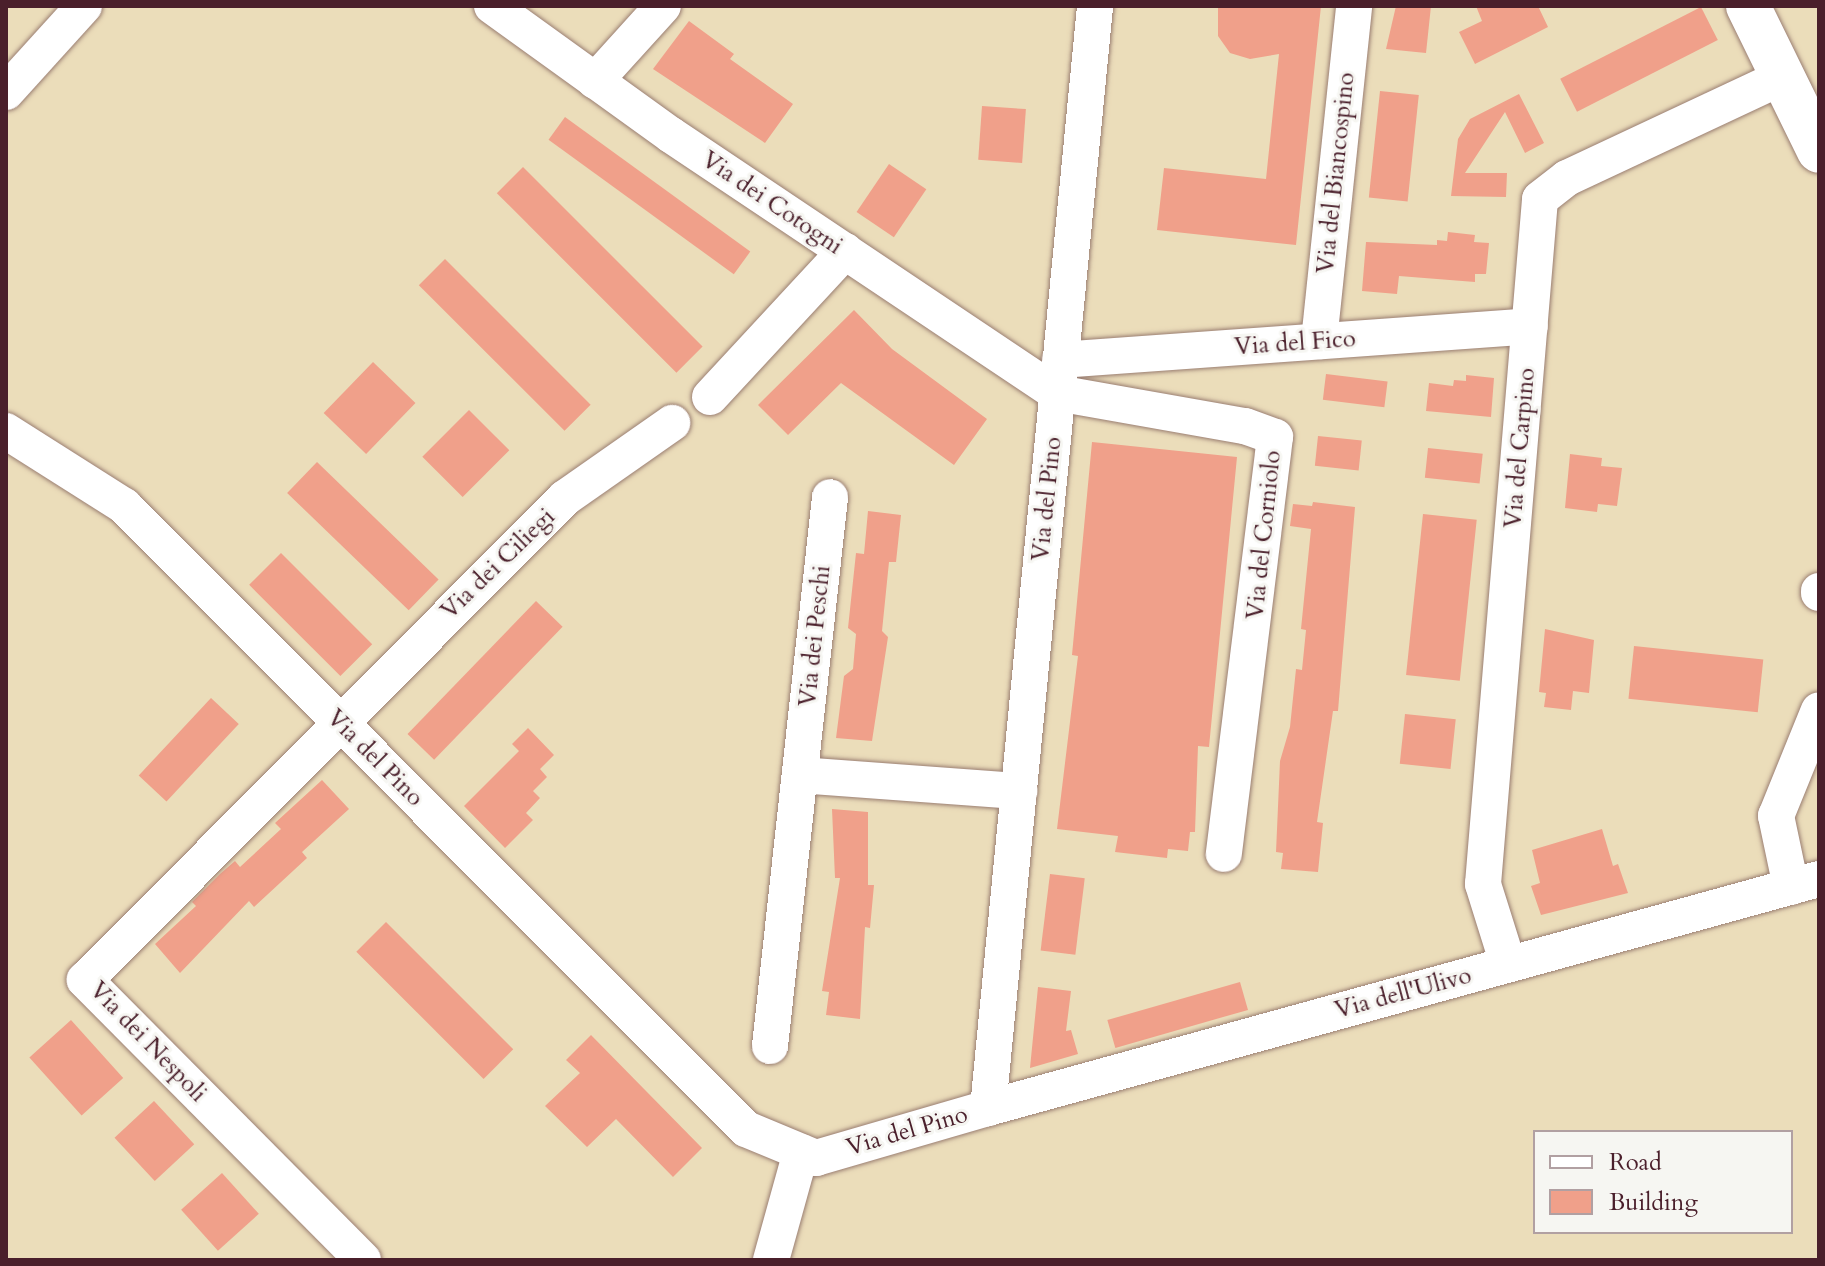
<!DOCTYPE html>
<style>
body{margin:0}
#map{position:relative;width:1825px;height:1266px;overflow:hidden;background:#ebddba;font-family:Cardo,serif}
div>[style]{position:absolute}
.building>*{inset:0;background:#f0a08a;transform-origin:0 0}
.roads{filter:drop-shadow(0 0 2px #9a7e72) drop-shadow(0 0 2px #9a7e72)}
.minor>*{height:36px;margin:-18px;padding:0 18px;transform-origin:18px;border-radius:18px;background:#fff}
.major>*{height:44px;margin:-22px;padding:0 22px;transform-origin:22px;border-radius:22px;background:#fff}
span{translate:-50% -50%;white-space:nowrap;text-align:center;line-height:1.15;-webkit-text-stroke:6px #f6f6f2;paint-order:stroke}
.street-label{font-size:24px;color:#4a1f2b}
.frame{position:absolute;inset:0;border:8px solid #4a1f2b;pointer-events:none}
.legend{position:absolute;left:1533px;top:1130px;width:260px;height:104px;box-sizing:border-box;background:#f6f6f2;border:2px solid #b1a0a2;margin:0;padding:10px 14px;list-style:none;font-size:24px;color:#4a1f2b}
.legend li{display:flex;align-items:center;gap:16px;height:40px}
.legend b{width:40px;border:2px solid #b1a0a2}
</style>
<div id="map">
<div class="building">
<i style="clip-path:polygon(1218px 6px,1321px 6px,1296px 245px,1157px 230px,1164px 168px,1266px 179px,1279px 54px,1250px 59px,1230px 53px,1218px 36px)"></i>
<i style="clip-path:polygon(1396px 6px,1431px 6px,1426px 53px,1386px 49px)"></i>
<i style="clip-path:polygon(1476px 6px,1538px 6px,1548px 27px,1475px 64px,1459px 32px,1482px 21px)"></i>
<i style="left:1701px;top:7px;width:37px;height:158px;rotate:63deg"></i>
<i style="clip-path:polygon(689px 21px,734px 54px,730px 59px,793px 104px,765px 143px,653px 69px)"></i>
<i style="left:1380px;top:91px;width:39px;height:107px;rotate:6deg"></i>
<i style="clip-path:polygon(1519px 94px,1544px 143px,1525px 153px,1505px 112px,1465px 173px,1507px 173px,1506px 197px,1451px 196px,1458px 139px,1470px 119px)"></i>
<i style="left:982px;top:106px;width:44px;height:54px;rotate:4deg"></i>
<i style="left:565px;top:117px;width:229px;height:28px;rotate:36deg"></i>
<i style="left:889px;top:164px;width:45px;height:58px;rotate:34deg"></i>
<i style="left:523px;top:167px;width:254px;height:37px;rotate:45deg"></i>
<i style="clip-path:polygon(1448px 232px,1475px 235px,1474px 242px,1489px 243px,1486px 274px,1475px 274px,1475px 282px,1399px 276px,1397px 294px,1362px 291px,1366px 242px,1437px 245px,1437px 240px,1447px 241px)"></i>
<i style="left:445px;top:259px;width:206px;height:37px;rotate:45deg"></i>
<i style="clip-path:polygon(854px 310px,892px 349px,987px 419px,954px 465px,841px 383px,788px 435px,758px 405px)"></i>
<i style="left:373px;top:362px;width:59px;height:71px;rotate:44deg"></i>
<i style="left:1326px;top:374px;width:62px;height:26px;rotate:7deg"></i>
<i style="clip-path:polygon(1466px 375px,1494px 378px,1491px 417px,1426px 411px,1429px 383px,1453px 386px,1454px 380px,1466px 381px)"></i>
<i style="left:469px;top:410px;width:57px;height:66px;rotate:45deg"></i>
<i style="left:1318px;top:436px;width:44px;height:30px;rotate:6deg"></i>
<i style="clip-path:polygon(1092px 442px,1237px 457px,1209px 747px,1198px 746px,1195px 832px,1190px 832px,1188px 851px,1168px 849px,1167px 858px,1115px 852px,1118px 836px,1057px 829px,1078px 656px,1072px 655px)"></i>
<i style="left:1428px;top:448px;width:55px;height:30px;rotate:6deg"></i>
<i style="clip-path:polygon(1570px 454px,1602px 458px,1601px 466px,1622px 468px,1617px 506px,1598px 504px,1597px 512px,1565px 508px)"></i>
<i style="left:317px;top:462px;width:169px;height:43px;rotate:44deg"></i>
<i style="clip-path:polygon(1313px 502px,1355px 507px,1338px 711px,1333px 711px,1317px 822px,1323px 823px,1318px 872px,1281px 869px,1283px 853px,1276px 852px,1280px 761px,1290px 727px,1296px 669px,1302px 670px,1306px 630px,1301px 629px,1311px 529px,1290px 526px,1293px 504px,1312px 506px)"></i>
<i style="clip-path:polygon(868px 511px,901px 515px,896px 562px,889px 562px,882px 631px,888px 637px,872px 741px,836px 738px,844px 676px,853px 669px,856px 634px,848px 628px,856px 553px,864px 554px)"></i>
<i style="left:1423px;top:514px;width:54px;height:162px;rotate:6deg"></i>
<i style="left:281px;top:553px;width:129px;height:45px;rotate:45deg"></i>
<i style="left:536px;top:601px;width:37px;height:185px;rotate:44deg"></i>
<i style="clip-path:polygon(1545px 629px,1594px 640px,1589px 693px,1573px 691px,1571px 710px,1544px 707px,1546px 693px,1539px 692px)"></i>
<i style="left:1634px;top:646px;width:130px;height:53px;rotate:6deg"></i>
<i style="left:211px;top:698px;width:38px;height:106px;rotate:43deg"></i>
<i style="left:1405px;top:714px;width:51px;height:50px;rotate:6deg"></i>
<i style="clip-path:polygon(528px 728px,554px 755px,540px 769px,547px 777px,533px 791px,540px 798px,526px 813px,533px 820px,505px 848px,464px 806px,519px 751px,512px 744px)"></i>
<i style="clip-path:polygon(322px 780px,349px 809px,302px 852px,307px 858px,254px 907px,249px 901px,180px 973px,155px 944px,196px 906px,192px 902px,220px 874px,235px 861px,240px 867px,281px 829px,275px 823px)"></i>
<i style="clip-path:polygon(832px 809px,868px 812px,868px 885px,874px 885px,870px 928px,865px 927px,860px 1019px,826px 1015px,829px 992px,822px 991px,840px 878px,835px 878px)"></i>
<i style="clip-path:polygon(1602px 829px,1613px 866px,1618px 864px,1628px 893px,1541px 915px,1531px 886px,1540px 883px,1532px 850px)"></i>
<i style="left:1050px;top:874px;width:35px;height:77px;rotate:7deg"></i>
<i style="left:386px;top:922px;width:180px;height:42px;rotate:45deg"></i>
<i style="left:1240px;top:982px;width:29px;height:138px;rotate:74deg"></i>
<i style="clip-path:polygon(1038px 987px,1071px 991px,1066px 1031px,1071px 1030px,1078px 1054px,1030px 1068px)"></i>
<i style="left:71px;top:1020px;width:78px;height:56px;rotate:48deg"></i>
<i style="clip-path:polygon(591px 1035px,702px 1148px,673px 1177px,616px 1119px,587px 1147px,545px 1106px,580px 1073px,566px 1060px)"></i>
<i style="left:154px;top:1101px;width:59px;height:54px;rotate:47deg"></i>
<i style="left:222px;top:1173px;width:55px;height:55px;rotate:48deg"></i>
</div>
<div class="roads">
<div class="minor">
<i style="left:492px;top:6px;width:221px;rotate:35.8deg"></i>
<i style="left:671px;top:135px;width:464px;rotate:33.8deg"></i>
<i style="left:1057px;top:393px;width:191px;rotate:10deg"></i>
<i style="left:1245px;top:426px;width:32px;rotate:20deg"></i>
<i style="left:1275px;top:437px;width:420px;rotate:97deg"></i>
<i style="left:595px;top:81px;width:101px;rotate:-47.8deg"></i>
<i style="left:6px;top:92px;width:116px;rotate:-47.8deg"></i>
<i style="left:1319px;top:341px;width:337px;rotate:-84deg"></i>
<i style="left:1060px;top:360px;width:471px;rotate:-4.1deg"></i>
<i style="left:710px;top:397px;width:199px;rotate:-47.2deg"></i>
<i style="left:6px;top:431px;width:140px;rotate:32.4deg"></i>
<i style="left:124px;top:506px;width:880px;rotate:45.05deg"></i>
<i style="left:746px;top:1129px;width:76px;rotate:22.5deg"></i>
<i style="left:816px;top:1158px;width:179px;rotate:-16.2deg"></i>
<i style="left:988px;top:1108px;width:1107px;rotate:-84.45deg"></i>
<i style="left:1819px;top:591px;width:2px;rotate:90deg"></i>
<i style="left:800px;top:775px;width:220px;rotate:4.2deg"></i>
<i style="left:1791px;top:887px;width:73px;rotate:-101.9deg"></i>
<i style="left:1776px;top:816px;width:114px;rotate:-67.9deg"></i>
<i style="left:1508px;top:964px;width:84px;rotate:-107.4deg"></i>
<i style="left:1483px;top:884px;width:687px;rotate:-85.24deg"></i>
<i style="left:1540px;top:199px;width:34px;rotate:-38deg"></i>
<i style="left:1567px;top:178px;width:238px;rotate:-25.1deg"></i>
<i style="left:770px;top:1046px;width:552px;rotate:-83.76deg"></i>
<i style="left:988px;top:1108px;width:862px;rotate:-15.41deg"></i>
<i style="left:363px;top:1260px;width:395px;rotate:-134.8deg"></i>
<i style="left:85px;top:980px;width:680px;rotate:-45.12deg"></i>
<i style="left:565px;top:498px;width:131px;rotate:-35deg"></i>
<i style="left:771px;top:1260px;width:112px;rotate:-74.5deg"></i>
</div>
<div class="major">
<i style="left:1748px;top:6px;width:161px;rotate:63.9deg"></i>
</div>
</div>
<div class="street-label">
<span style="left:1336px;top:173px;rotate:-84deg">Via del Biancospino</span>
<span style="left:772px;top:203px;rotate:34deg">Via dei Cotogni</span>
<span style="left:1295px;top:343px;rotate:-4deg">Via del Fico</span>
<span style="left:1520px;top:448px;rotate:-85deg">Via del Carpino</span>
<span style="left:1047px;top:499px;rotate:-84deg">Via del Pino</span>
<span style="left:1264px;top:535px;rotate:-84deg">Via del Corniolo</span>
<span style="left:498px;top:564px;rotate:-44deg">Via dei Ciliegi</span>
<span style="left:815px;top:636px;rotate:-84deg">Via dei Peschi</span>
<span style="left:375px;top:758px;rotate:45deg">Via del Pino</span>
<span style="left:1403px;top:993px;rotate:-15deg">Via dell'Ulivo</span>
<span style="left:148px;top:1042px;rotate:46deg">Via dei Nespoli</span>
<span style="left:907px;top:1131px;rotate:-16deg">Via del Pino</span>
</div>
<div class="frame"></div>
<ul class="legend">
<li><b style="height:10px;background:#fff"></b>Road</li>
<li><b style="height:22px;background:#f0a08a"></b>Building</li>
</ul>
</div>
